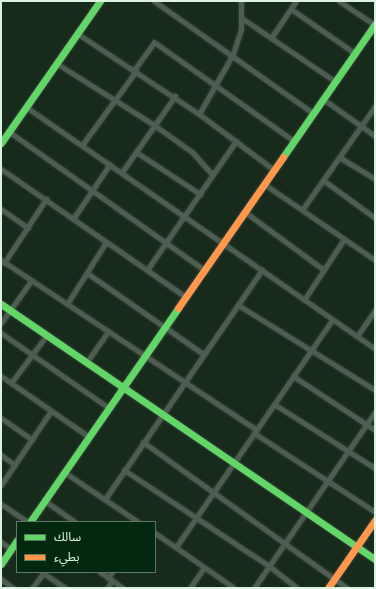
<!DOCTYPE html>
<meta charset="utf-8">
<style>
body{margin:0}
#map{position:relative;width:376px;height:589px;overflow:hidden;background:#172a1c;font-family:"PT Sans","Noto Sans Arabic",sans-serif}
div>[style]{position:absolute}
.roads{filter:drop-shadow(0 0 1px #344337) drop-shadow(0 0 1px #344337)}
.street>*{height:5px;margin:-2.5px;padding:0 2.5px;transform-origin:2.5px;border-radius:2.5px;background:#4f5c51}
.fast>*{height:7px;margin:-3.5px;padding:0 3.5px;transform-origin:3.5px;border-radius:3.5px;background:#63d668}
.slow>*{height:7px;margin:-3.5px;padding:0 3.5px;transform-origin:3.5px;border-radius:3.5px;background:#ff974d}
span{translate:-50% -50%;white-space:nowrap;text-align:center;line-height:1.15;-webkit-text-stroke:3px #04280f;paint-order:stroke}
.frame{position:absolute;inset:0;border:2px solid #def2e1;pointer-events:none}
.legend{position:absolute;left:16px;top:521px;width:140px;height:52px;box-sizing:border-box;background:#04280f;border:1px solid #5b7963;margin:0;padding:5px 7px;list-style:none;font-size:12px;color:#def2e1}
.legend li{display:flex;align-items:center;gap:8px;height:20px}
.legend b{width:20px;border:1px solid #5b7963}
</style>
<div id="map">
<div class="roads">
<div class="street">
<i style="left:154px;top:1px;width:194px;rotate:35.2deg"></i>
<i style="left:339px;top:1px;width:43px;rotate:33.7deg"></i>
<i style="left:291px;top:9px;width:79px;rotate:34.7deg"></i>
<i style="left:243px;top:19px;width:112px;rotate:34.1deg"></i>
<i style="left:78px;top:34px;width:145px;rotate:33.5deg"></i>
<i style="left:199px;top:114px;width:94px;rotate:36.7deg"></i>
<i style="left:271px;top:38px;width:45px;rotate:-56deg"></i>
<i style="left:56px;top:63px;width:116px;rotate:32.3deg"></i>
<i style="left:154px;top:125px;width:47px;rotate:35.4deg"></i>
<i style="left:192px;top:152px;width:31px;rotate:48deg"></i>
<i style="left:134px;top:70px;width:34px;rotate:-54deg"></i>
<i style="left:154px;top:42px;width:171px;rotate:35.3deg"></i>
<i style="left:323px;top:99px;width:64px;rotate:35.4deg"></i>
<i style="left:26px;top:107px;width:425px;rotate:34.7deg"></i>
<i style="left:199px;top:114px;width:69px;rotate:-60.5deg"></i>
<i style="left:233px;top:54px;width:26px;rotate:-72deg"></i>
<i style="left:241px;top:29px;width:28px;rotate:-90deg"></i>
<i style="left:8px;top:131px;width:242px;rotate:35.3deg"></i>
<i style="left:82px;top:145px;width:92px;rotate:-53.9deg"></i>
<i style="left:136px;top:152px;width:77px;rotate:33.3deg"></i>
<i style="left:339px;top:157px;width:42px;rotate:31.4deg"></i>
<i style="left:1px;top:169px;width:225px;rotate:34.7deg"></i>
<i style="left:122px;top:172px;width:93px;rotate:-55.1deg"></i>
<i style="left:323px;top:180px;width:64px;rotate:36.2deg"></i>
<i style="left:264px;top:184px;width:135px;rotate:34.4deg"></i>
<i style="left:1px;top:209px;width:33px;rotate:35deg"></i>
<i style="left:302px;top:210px;width:127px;rotate:-54.9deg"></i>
<i style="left:245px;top:212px;width:98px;rotate:36.3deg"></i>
<i style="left:73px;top:219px;width:66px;rotate:-56.1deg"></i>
<i style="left:1px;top:260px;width:307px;rotate:33.6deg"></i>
<i style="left:4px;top:263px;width:77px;rotate:-56.7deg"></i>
<i style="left:147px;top:270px;width:157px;rotate:-55.4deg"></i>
<i style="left:87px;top:273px;width:141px;rotate:34.9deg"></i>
<i style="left:304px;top:300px;width:73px;rotate:-56.7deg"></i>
<i style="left:67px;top:304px;width:73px;rotate:-57.8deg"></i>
<i style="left:238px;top:305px;width:161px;rotate:31.8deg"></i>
<i style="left:1px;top:323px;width:52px;rotate:-54.5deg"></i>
<i style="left:1px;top:333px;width:131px;rotate:34.8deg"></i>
<i style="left:357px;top:336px;width:32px;rotate:-55deg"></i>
<i style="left:86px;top:363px;width:39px;rotate:-55deg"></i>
<i style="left:1px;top:376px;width:107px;rotate:34.7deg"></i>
<i style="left:293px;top:376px;width:98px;rotate:33.4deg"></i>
<i style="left:11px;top:383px;width:59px;rotate:-53.3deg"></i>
<i style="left:274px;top:404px;width:120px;rotate:32.4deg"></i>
<i style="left:1px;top:418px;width:38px;rotate:35deg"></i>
<i style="left:254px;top:433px;width:145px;rotate:33.1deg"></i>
<i style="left:143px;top:442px;width:251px;rotate:35.6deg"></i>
<i style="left:1px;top:455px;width:17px;rotate:36deg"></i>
<i style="left:124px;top:470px;width:174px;rotate:33.5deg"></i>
<i style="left:269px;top:566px;width:36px;rotate:38deg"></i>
<i style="left:64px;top:472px;width:89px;rotate:34deg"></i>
<i style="left:1px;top:485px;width:89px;rotate:-56deg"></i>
<i style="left:105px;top:499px;width:278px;rotate:-55.6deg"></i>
<i style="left:45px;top:501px;width:37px;rotate:35deg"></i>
<i style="left:1px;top:504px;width:32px;rotate:34deg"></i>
<i style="left:155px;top:533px;width:96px;rotate:34.8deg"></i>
<i style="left:1px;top:542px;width:12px;rotate:35deg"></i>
<i style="left:176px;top:547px;width:275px;rotate:-55.5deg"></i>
<i style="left:100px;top:572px;width:28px;rotate:35deg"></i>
<i style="left:43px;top:573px;width:27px;rotate:34deg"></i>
<i style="left:108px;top:578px;width:7px;rotate:-56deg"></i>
<i style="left:1px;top:579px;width:15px;rotate:37deg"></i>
<i style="left:32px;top:588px;width:20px;rotate:-53deg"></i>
<i style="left:107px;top:588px;width:9px;rotate:-54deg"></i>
<i style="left:190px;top:588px;width:25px;rotate:-56deg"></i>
<i style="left:254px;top:588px;width:214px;rotate:-55.5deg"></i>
</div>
<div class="fast">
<i style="left:1px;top:143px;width:173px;rotate:-55.1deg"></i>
<i style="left:283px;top:157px;width:162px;rotate:-55.3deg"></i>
<i style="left:1px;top:304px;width:453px;rotate:34.3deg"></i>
<i style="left:30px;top:522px;width:260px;rotate:-55.3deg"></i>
<i style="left:1px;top:564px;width:29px;rotate:-56deg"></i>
</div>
<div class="slow">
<i style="left:178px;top:308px;width:184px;rotate:-55.2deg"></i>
<i style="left:328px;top:588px;width:83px;rotate:-55.3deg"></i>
</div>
</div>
<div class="frame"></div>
<ul class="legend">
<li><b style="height:5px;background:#63d668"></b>سالك</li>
<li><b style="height:5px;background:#ff974d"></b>بطيء</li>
</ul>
</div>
